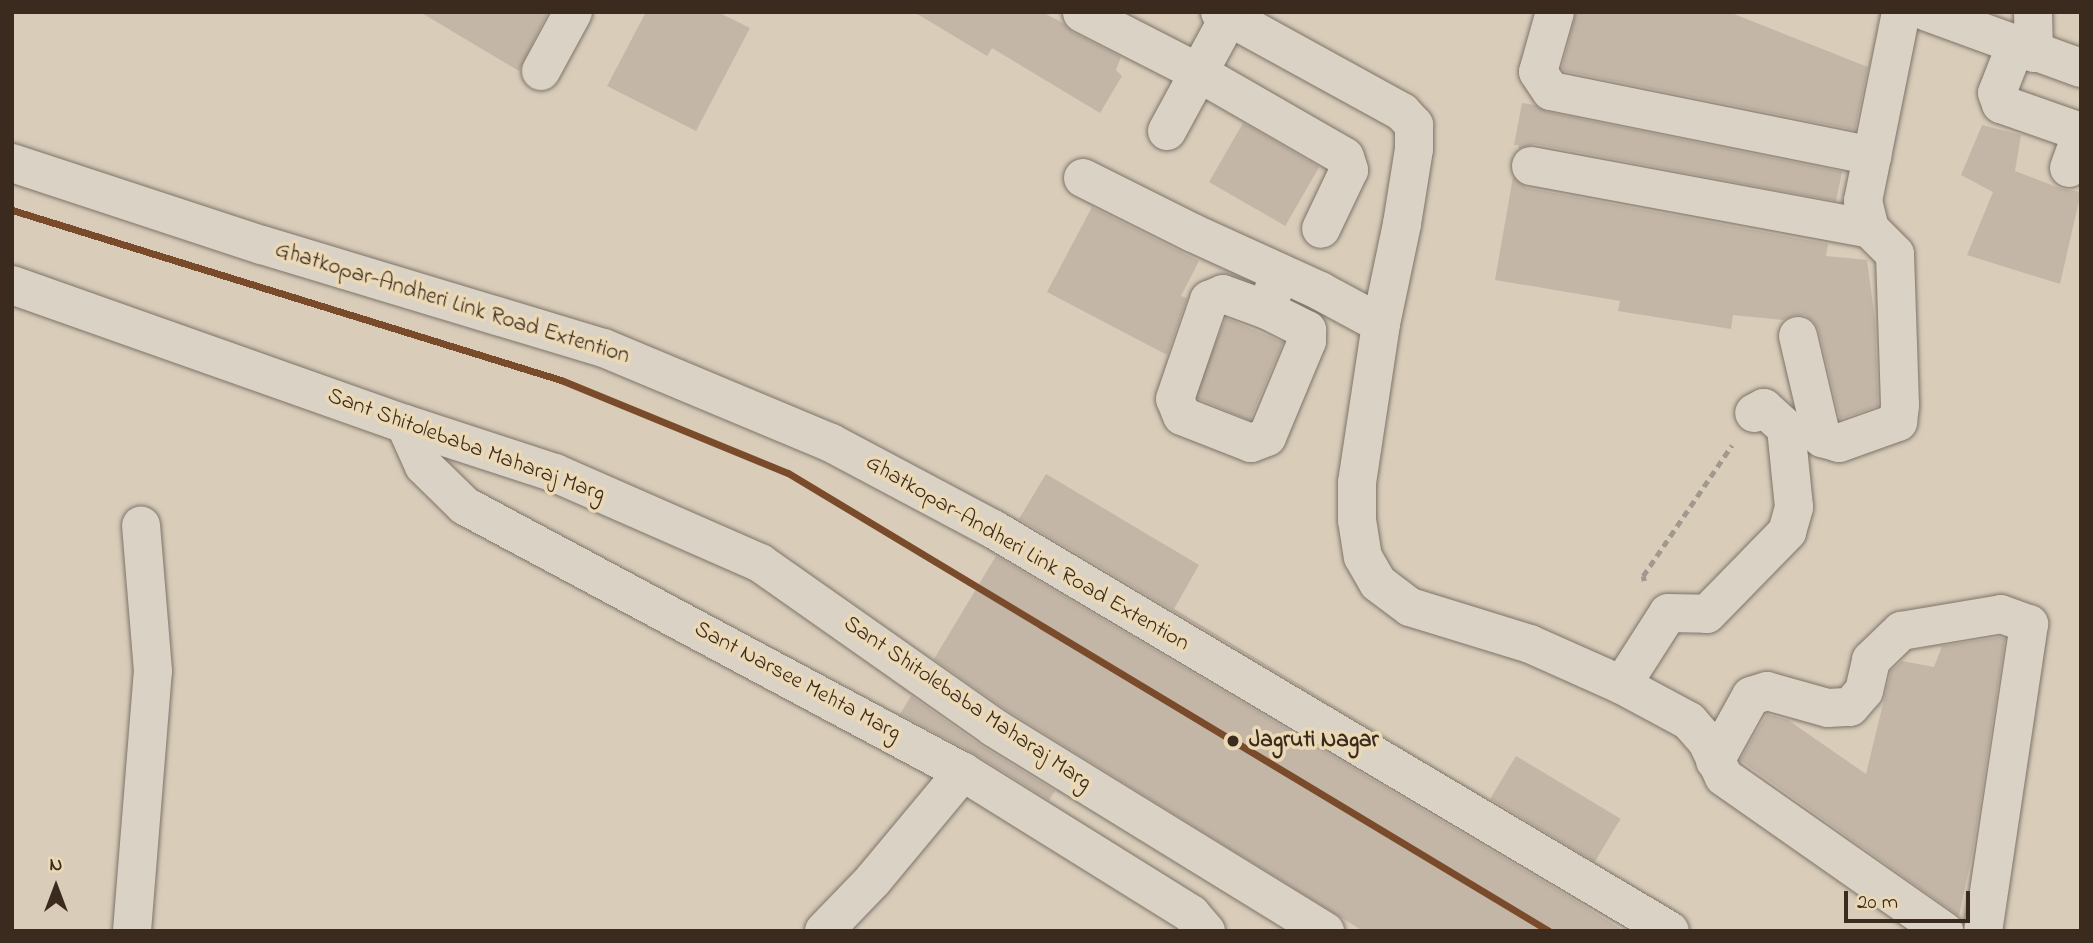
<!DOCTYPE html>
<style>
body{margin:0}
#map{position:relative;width:2093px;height:943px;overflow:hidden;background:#d9ccb9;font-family:"Indie Flower",sans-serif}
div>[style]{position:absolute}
.building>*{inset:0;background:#c4b6a7;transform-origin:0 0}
.path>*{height:4.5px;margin-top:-2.25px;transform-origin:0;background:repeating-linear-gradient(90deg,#a1998e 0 7px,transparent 0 12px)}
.roads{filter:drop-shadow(0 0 2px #7d7469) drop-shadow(0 0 2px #7d7469)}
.minor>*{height:38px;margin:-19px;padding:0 19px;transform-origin:19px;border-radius:19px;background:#dad2c5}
.major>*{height:38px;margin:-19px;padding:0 19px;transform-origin:19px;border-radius:19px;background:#dad2c5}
.metro-1>*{height:7px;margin:-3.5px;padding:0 3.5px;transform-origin:3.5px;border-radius:3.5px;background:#7a4b2a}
.dots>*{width:19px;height:19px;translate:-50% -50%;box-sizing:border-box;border:4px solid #ebd9b6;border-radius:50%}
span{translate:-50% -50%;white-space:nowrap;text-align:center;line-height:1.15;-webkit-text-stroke:7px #ebd9b6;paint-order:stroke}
.street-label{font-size:23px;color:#3b2a1e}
.stop-label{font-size:23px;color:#3b2a1e;font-weight:700}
.left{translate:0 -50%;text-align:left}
.frame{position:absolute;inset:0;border:14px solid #3b2a1e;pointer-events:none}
.north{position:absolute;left:21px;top:852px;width:70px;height:70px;-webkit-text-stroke:5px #ebd9b6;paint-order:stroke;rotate:0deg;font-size:19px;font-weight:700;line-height:28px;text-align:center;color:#3b2a1e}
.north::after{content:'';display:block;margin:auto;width:24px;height:32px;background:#3b2a1e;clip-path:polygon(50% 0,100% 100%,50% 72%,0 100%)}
.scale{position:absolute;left:1844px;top:891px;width:126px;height:32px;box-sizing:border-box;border:4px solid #3b2a1e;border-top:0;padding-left:9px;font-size:21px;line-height:24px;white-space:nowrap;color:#3b2a1e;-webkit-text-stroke:5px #ebd9b6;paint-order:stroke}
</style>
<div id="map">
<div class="building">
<i style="clip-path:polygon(420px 12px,548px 12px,519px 71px)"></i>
<i style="clip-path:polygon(646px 12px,718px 12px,750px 28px,696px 131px,607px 86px)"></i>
<i style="clip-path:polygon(914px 12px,1042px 12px,1063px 23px,1072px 32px,1121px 57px,1116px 70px,1122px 76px,1100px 113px,992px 48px,987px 56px)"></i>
<i style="clip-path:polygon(1576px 12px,1729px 12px,1868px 67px,1855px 130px,1564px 71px,1562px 68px)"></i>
<i style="clip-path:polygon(1522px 103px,1535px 105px,1547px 112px,1842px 172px,1836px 201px,1535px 144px,1518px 149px,1519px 145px,1514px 145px)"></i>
<i style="left:1243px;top:123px;width:88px;height:68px;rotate:30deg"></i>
<i style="clip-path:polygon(1982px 125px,2021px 135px,2015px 171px,2062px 189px,2081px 192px,2060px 284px,1967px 255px,1993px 192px,1961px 175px)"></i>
<i style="clip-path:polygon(1513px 177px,1527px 188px,1828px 244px,1826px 256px,1867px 260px,1875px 320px,1878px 406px,1840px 419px,1819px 331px,1814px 322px,1805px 315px,1794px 315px,1783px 320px,1733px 315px,1731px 329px,1618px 311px,1620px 301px,1495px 280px)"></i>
<i style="clip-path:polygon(1092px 207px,1199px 261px,1181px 296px,1187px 298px,1167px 355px,1047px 292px)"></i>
<i style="left:1226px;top:318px;width:62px;height:85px;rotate:23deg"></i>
<i style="clip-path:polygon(1046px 474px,1199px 565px,1174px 609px,1450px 775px,1019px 519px)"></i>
<i style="clip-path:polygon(996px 556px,1573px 899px,1624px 931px,1363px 931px,1005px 709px,934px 659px)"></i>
<i style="clip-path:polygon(1999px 637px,2005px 639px,1973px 850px,1959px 916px,1740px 760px,1767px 714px,1788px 720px,1866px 774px,1891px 671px,1902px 661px,1934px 667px,1942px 646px)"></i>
<i style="clip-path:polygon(911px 696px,980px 745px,1055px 791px,1049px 800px,973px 753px,900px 714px)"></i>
<i style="left:1516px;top:756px;width:122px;height:50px;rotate:31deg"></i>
</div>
<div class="path">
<i style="left:1644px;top:581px;width:5px;rotate:-101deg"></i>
<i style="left:1643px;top:576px;width:158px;rotate:-55.8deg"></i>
</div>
<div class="roads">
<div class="minor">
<i style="left:1220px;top:12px;width:208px;rotate:28.8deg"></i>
<i style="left:1402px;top:112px;width:18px;rotate:47deg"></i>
<i style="left:1414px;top:125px;width:24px;rotate:90deg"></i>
<i style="left:1414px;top:149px;width:76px;rotate:99.1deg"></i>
<i style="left:1402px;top:224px;width:102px;rotate:101.9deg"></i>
<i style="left:1381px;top:324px;width:161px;rotate:98.6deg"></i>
<i style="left:1357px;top:483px;width:37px;rotate:90deg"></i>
<i style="left:1357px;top:520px;width:37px;rotate:81deg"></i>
<i style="left:1363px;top:557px;width:30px;rotate:60deg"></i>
<i style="left:1378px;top:583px;width:40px;rotate:37deg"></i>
<i style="left:1410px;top:607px;width:126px;rotate:17.1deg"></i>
<i style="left:1530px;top:644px;width:101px;rotate:24deg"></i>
<i style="left:1622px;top:685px;width:76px;rotate:28.2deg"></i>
<i style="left:1689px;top:721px;width:28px;rotate:49deg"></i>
<i style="left:1707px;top:742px;width:39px;rotate:64deg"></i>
<i style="left:1724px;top:777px;width:269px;rotate:35deg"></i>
<i style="left:1555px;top:12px;width:62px;rotate:105.8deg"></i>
<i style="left:1538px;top:72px;width:23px;rotate:56deg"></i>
<i style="left:1551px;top:91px;width:328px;rotate:11.4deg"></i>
<i style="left:1927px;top:12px;width:164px;rotate:20deg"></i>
<i style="left:2033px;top:12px;width:41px;rotate:88.6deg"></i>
<i style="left:1082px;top:13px;width:131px;rotate:27.1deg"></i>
<i style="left:1199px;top:73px;width:168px;rotate:29.9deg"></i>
<i style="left:1345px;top:157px;width:14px;rotate:73deg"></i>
<i style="left:1349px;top:170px;width:65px;rotate:115.4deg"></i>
<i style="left:2015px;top:47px;width:49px;rotate:111.4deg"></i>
<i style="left:1997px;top:93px;width:12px;rotate:70deg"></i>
<i style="left:2001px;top:104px;width:85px;rotate:19.3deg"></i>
<i style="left:541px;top:71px;width:67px;rotate:-61.5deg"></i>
<i style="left:1167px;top:131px;width:130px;rotate:-61.5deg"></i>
<i style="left:1531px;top:166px;width:345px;rotate:10.5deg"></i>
<i style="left:2069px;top:168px;width:35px;rotate:-70deg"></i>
<i style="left:1083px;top:178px;width:123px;rotate:26.6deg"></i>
<i style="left:1193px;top:233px;width:140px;rotate:24.5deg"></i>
<i style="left:1320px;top:291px;width:69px;rotate:28.4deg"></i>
<i style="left:1267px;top:310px;width:45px;rotate:26.6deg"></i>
<i style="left:1307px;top:330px;width:11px;rotate:90deg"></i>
<i style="left:1307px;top:341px;width:104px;rotate:112.6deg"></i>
<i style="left:1267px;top:437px;width:17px;rotate:159deg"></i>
<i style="left:1251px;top:443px;width:74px;rotate:-158.6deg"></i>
<i style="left:1182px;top:416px;width:18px;rotate:-112deg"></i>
<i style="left:1175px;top:399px;width:105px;rotate:-71deg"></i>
<i style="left:1209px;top:300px;width:15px;rotate:-23deg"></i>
<i style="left:1223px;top:294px;width:47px;rotate:20deg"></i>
<i style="left:1267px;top:310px;width:39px;rotate:-72deg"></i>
<i style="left:1798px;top:336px;width:105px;rotate:76.8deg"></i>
<i style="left:1822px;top:438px;width:18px;rotate:16deg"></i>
<i style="left:1839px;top:443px;width:63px;rotate:-19.6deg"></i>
<i style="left:1898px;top:422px;width:17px;rotate:-83deg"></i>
<i style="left:1900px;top:405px;width:151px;rotate:-91.9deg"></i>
<i style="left:1895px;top:254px;width:35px;rotate:-135deg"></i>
<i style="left:1870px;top:229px;width:29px;rotate:-104deg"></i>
<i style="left:1863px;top:201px;width:193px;rotate:-78.6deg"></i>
<i style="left:405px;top:424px;width:46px;rotate:65.7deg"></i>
<i style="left:424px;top:466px;width:57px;rotate:44.3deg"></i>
<i style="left:465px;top:506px;width:565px;rotate:28.11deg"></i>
<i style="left:963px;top:772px;width:269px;rotate:31.9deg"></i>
<i style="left:1191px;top:914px;width:23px;rotate:49deg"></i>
<i style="left:1622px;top:685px;width:85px;rotate:-57.4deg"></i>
<i style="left:1668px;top:613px;width:39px;rotate:1deg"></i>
<i style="left:1707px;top:614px;width:115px;rotate:-45.7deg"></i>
<i style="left:1787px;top:532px;width:26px;rotate:-74deg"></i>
<i style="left:1794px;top:507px;width:79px;rotate:-95.8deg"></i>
<i style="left:1786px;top:428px;width:30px;rotate:-138deg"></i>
<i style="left:1764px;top:408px;width:11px;rotate:153deg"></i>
<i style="left:1715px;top:761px;width:74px;rotate:-61deg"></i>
<i style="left:1751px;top:696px;width:17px;rotate:-17deg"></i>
<i style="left:1767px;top:691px;width:63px;rotate:15.6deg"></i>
<i style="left:1828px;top:708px;width:22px;rotate:-3deg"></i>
<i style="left:1850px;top:707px;width:21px;rotate:-49deg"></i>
<i style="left:1864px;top:691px;width:32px;rotate:-77deg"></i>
<i style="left:1871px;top:660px;width:42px;rotate:-44deg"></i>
<i style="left:1901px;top:631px;width:101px;rotate:-9.6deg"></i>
<i style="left:2001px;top:614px;width:30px;rotate:20deg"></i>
<i style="left:2029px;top:624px;width:310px;rotate:98.5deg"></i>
<i style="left:132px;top:931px;width:261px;rotate:-85.4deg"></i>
<i style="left:153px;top:671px;width:146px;rotate:-94.7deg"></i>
<i style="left:824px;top:931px;width:71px;rotate:-46.1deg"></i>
<i style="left:873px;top:880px;width:141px;rotate:-50.2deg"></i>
</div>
<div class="major">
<i style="left:12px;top:163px;width:263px;rotate:18.2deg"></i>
<i style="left:262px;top:245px;width:357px;rotate:16.8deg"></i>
<i style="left:604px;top:348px;width:246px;rotate:22.7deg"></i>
<i style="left:831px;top:443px;width:183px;rotate:28deg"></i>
<i style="left:993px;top:529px;width:787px;rotate:30.7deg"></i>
<i style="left:12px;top:285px;width:417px;rotate:19.5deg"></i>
<i style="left:405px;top:424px;width:158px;rotate:18.1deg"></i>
<i style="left:555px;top:473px;width:224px;rotate:23.7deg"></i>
<i style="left:760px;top:563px;width:285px;rotate:35.1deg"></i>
<i style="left:993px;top:727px;width:390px;rotate:31.6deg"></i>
</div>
</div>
<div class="metro-1">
<i style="left:12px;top:210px;width:575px;rotate:17.21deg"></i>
<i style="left:561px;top:380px;width:245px;rotate:22.3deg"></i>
<i style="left:788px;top:473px;width:888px;rotate:31.04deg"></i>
</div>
<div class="dots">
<i style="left:1233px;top:741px;background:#3b2a1e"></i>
</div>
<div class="street-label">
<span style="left:452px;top:304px;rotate:17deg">Ghatkopar-Andheri Link Road Extention</span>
<span style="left:466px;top:446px;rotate:20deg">Sant Shitolebaba Maharaj Marg</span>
<span style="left:1027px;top:554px;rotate:30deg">Ghatkopar-Andheri Link Road Extention</span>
<span style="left:797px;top:682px;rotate:28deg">Sant Narsee Mehta Marg</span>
<span style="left:967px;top:704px;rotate:34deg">Sant Shitolebaba Maharaj Marg</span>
</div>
<div class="stop-label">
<span class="left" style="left:1249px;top:741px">Jagruti Nagar</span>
</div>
<div class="frame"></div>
<div class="north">N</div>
<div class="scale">20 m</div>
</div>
